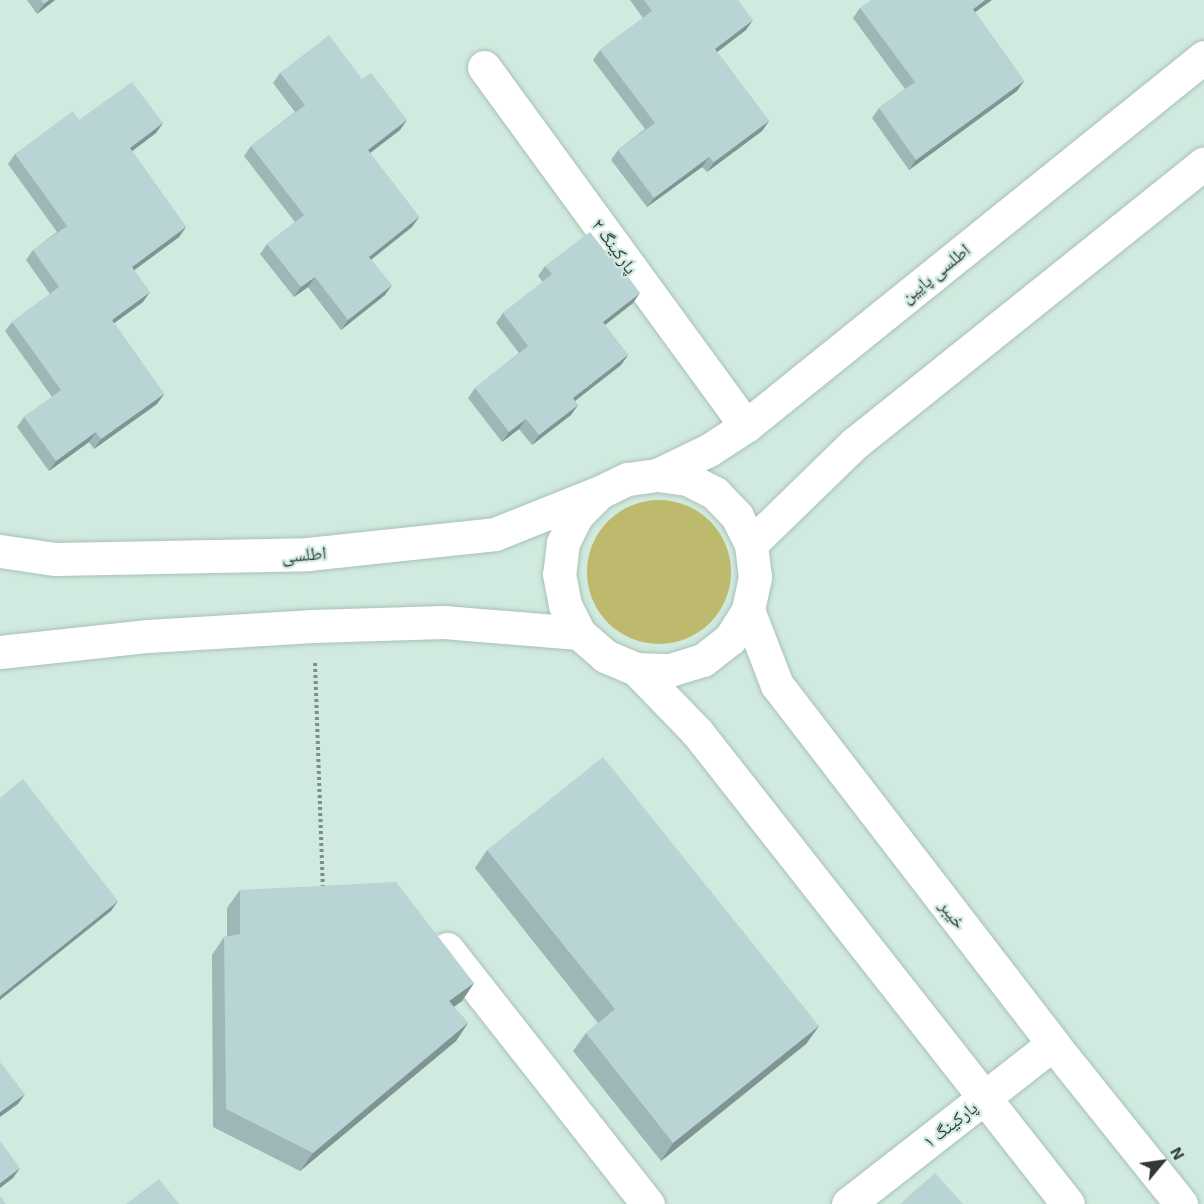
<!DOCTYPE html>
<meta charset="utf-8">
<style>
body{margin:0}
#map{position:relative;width:1204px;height:1204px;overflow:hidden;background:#d1eadf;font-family:"Exo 2","Noto Naskh Arabic",sans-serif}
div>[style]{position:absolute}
.green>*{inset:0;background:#bdb96d}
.round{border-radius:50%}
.path>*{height:4px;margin-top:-2px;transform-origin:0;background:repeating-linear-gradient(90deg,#7d8e86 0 3px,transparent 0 6px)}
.roads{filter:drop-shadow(0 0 2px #a9c1b7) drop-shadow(0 0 2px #a9c1b7)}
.minor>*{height:33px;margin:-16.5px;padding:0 16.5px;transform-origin:16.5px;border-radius:16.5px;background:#fff}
.wall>*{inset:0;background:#9eb6b6}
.shaded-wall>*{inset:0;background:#819494}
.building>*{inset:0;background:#b8d4d4}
span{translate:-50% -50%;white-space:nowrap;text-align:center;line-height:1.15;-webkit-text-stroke:4.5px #d1eadf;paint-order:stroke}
.street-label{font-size:18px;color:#303a35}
.north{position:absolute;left:1132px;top:1132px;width:60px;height:60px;-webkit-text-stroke:4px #d1eadf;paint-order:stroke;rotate:61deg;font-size:16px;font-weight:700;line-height:24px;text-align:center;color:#303a35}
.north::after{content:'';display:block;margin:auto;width:21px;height:27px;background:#303a35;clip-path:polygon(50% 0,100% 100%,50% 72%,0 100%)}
</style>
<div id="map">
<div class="green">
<i class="round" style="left:587px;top:500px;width:144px;height:144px"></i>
</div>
<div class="path">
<i style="left:315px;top:663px;width:226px;rotate:88deg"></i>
</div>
<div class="roads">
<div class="minor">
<i style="left:484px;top:67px;width:444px;rotate:53.9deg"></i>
<i style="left:657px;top:475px;width:58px;rotate:-25.7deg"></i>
<i style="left:709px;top:450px;width:44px;rotate:-33deg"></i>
<i style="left:746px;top:426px;width:588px;rotate:-38.86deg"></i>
<i style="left:751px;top:544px;width:145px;rotate:-44.2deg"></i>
<i style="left:855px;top:443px;width:447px;rotate:-38.7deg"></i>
<i style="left:0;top:551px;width:56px;rotate:8.3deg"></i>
<i style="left:55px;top:559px;width:253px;rotate:-1.1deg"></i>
<i style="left:308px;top:554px;width:188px;rotate:-6.1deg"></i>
<i style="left:495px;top:534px;width:108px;rotate:-21.8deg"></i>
<i style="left:748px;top:610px;width:80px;rotate:68.9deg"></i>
<i style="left:777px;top:685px;width:453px;rotate:52.4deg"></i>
<i style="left:1053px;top:1044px;width:205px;rotate:51.3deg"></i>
<i style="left:0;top:652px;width:149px;rotate:-6.2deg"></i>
<i style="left:148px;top:636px;width:165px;rotate:-3.5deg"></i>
<i style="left:313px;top:626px;width:131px;rotate:-1.7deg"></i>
<i style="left:444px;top:622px;width:135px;rotate:4.7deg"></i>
<i style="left:636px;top:669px;width:34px;rotate:2deg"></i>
<i style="left:670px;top:670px;width:34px;rotate:-17deg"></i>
<i style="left:703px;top:660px;width:34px;rotate:-38deg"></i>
<i style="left:730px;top:639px;width:34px;rotate:-58deg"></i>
<i style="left:748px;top:610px;width:34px;rotate:-78deg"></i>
<i style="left:755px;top:577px;width:33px;rotate:-97deg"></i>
<i style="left:751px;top:544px;width:31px;rotate:-117deg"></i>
<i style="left:737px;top:516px;width:32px;rotate:-134deg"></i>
<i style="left:715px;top:493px;width:31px;rotate:-153deg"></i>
<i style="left:687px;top:479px;width:30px;rotate:-172deg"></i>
<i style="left:657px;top:475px;width:30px;rotate:172deg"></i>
<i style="left:627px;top:479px;width:30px;rotate:154deg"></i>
<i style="left:600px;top:492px;width:33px;rotate:135deg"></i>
<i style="left:577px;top:515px;width:31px;rotate:117deg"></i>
<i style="left:563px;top:543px;width:31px;rotate:97deg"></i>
<i style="left:559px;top:574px;width:32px;rotate:79deg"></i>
<i style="left:565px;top:605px;width:31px;rotate:63deg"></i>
<i style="left:579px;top:633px;width:35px;rotate:41deg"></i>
<i style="left:605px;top:656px;width:34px;rotate:23deg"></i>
<i style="left:636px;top:669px;width:88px;rotate:45.9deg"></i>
<i style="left:697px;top:732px;width:600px;rotate:51.83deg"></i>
<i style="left:447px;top:949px;width:325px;rotate:51.8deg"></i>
<i style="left:848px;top:1204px;width:260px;rotate:-38deg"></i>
</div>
</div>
<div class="wall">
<i style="clip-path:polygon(27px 0,55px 0,37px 14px)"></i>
<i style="clip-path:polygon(630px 0,738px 0,746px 30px,717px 52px,769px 121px,762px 131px,707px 172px,702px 167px,647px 207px,611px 160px,618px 150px,645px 129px,593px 60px,600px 50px,643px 18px)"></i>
<i style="clip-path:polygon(860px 8px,975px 12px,1024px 81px,1017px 91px,909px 170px,872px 118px,879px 108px,905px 89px,853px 18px)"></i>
<i style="clip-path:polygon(280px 73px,362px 79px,407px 120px,400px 130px,370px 153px,419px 217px,412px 227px,371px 259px,385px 295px,341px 330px,308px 287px,294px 297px,260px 254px,267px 244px,295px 222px,244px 156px,251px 146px,295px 112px,273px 83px)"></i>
<i style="clip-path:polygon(79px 120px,163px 123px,156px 133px,132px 151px,186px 227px,179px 237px,134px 270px,143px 302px,114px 323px,164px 394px,157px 404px,94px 449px,89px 442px,49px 471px,17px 427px,24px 417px,52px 397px,5px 331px,12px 322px,50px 294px,26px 260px,33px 250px,57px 232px,8px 164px,15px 154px)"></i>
<i style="clip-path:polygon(545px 266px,633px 303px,605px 325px,628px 355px,621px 365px,575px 401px,578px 405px,571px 415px,532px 445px,519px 429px,502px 442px,468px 398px,475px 388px,519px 353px,496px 323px,503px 313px,543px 282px,538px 276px)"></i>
<i style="clip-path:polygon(487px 850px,819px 1026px,806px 1044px,661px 1161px,573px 1051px,586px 1033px,598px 1023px,475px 868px)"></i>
<i style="clip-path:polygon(240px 890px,474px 983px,462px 1001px,454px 1007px,468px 1023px,456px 1041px,300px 1171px,213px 1127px,212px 955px,224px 937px,227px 936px,227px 908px)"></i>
</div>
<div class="shaded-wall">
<i style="clip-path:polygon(49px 0,55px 0,37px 14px,44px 4px)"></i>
<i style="clip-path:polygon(985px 0,992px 0,966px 19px,973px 9px)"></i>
<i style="clip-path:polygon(753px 20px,746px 30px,708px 59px,715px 49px)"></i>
<i style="clip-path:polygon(1024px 81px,1017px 91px,909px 170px,916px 160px)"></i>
<i style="clip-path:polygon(407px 120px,400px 130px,361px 160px,368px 150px)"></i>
<i style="clip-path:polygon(769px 121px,762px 131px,707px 172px,714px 162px)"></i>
<i style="clip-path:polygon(163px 123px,156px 133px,123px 158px,130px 148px)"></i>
<i style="clip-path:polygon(709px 157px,702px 167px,647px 207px,654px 198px)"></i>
<i style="clip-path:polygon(419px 217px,412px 227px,362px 267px,369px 257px)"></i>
<i style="clip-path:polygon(186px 227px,179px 237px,125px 277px,132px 267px)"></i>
<i style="clip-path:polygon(315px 277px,308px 287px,294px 297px,301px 287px)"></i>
<i style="clip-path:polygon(392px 285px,385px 295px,341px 330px,348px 320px)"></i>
<i style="clip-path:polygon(150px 292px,143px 302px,105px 330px,112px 320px)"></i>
<i style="clip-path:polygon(640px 293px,633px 303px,596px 332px,603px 322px)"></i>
<i style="clip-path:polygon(628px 355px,621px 365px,566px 408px,573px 398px)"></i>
<i style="clip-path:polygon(164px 394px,157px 404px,94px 449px,101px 439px)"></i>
<i style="clip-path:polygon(578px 405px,571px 415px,532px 445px,539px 435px)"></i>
<i style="clip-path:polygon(526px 419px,519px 429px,502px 442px,509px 432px)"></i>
<i style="clip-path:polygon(96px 432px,89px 442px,49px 471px,56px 461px)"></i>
<i style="clip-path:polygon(118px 901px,111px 911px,0 1000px,0 996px)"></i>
<i style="clip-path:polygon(474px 983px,462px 1001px,436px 1019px,449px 1001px)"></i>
<i style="clip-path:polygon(468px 1023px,456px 1041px,300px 1171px,313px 1153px)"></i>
<i style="clip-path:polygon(819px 1026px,806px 1044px,661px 1161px,673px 1143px)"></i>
<i style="clip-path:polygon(25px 1094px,18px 1104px,0 1117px,0 1112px)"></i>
<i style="clip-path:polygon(20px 1168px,13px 1178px,0 1188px,0 1183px)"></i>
</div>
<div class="building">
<i style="clip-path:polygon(41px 0,49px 0,44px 4px)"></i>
<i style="clip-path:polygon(644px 0,738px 0,753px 20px,715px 49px,769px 121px,714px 162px,709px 157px,654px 198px,618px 150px,655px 123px,600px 50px,652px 11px)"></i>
<i style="clip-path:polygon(871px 0,985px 0,973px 9px,1024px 81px,916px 160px,879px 108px,915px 82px,860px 8px)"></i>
<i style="clip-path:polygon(329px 35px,362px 79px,371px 73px,407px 120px,368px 150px,419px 217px,369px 257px,392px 285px,348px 320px,315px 277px,301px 287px,267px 244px,304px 215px,251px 146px,305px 105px,280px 73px)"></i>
<i style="clip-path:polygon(132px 82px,163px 123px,130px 148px,186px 227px,132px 267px,150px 292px,112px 320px,164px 394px,101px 439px,96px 432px,56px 461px,24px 417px,61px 390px,12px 322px,59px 287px,33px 250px,67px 226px,15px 154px,73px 111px,79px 120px)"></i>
<i style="clip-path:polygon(590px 232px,605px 251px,608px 249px,640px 293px,603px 322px,628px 355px,573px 398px,578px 405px,539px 435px,526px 419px,509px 432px,475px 388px,528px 346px,503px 313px,552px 274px,545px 266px)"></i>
<i style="clip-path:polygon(603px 757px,819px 1026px,673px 1143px,586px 1033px,615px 1009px,487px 850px)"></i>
<i style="clip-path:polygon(23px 779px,118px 901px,0 996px,0 798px)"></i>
<i style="clip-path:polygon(396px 882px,474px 983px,449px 1001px,468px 1023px,313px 1153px,226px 1109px,224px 937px,240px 934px,240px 890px)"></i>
<i style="clip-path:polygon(0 1062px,25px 1094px,0 1112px)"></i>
<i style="clip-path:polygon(0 1141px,20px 1168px,0 1183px)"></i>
<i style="clip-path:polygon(935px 1173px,963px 1204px,900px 1204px)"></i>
<i style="clip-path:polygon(159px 1179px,179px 1204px,126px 1204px)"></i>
<i style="clip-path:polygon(0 1196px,6px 1204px,0 1204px)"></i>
</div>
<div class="street-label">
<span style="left:615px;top:246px;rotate:54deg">پارکینگ ۲</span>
<span style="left:935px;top:273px;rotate:-39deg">اطلسی پایین</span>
<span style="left:304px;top:554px;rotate:-5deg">اطلسی</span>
<span style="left:953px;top:914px;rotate:52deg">خیبر</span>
<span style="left:950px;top:1124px;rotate:-38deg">پارکینگ ۱</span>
</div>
<div class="north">N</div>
</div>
